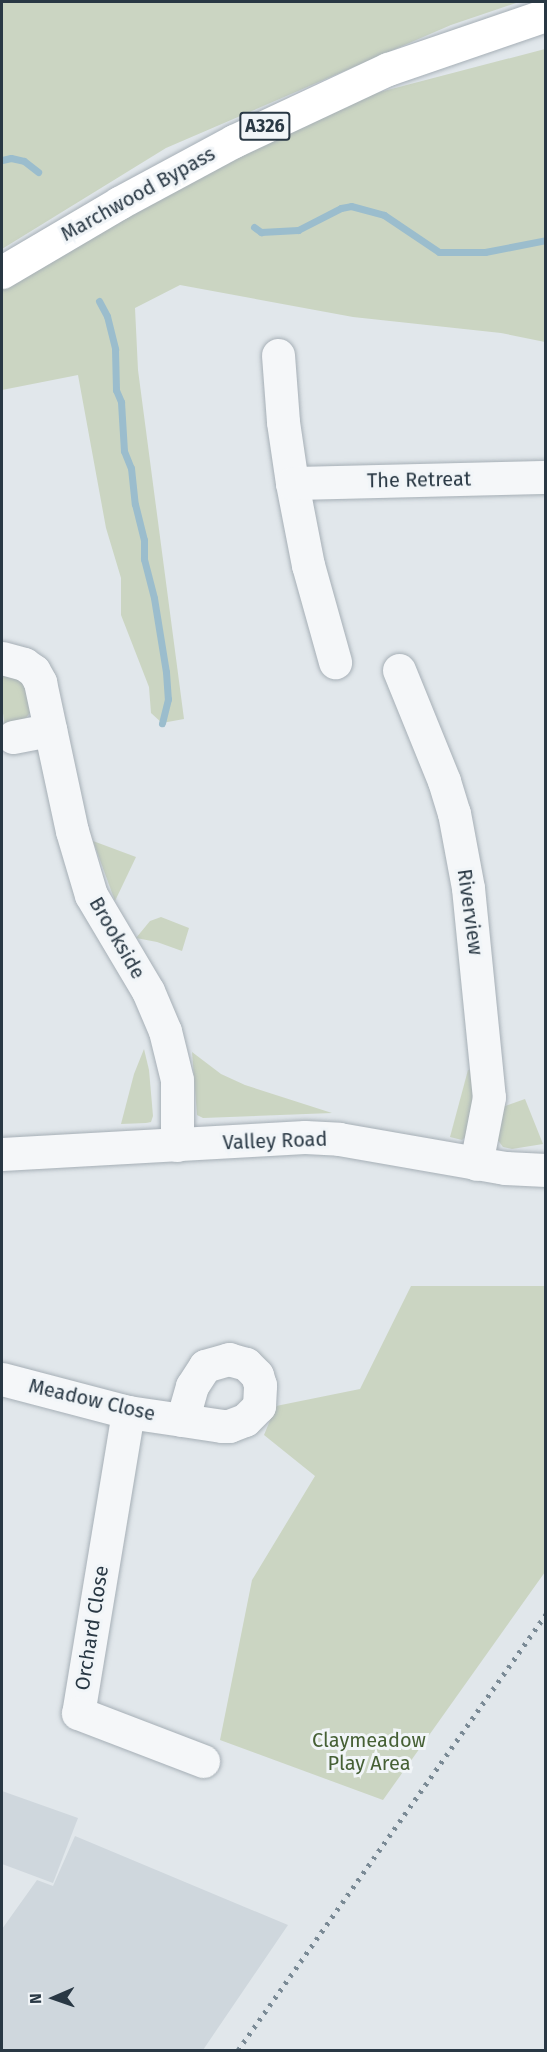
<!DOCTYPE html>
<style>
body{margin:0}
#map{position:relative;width:547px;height:2052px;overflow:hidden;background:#e1e7eb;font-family:"Fira Sans",sans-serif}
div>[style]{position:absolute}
.built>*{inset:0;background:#cfd7dd}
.green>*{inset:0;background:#cbd5c2}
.stream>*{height:7px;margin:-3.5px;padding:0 3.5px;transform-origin:3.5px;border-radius:3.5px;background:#9bbdcd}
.roads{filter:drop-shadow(0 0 2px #a6afb6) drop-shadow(0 0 2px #a6afb6)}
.minor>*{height:33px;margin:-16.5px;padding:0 16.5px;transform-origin:16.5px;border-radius:16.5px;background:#f5f7f9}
.major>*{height:33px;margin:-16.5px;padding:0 16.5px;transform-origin:16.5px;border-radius:16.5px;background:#fff}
.rail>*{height:4.5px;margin-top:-2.25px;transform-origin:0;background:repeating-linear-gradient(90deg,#7a8a95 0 3px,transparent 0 9px)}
span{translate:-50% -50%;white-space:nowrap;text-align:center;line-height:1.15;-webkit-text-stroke:6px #f1f5f8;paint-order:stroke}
.shield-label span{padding:2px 4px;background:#f1f5f8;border:2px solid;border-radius:4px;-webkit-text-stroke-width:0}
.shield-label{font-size:18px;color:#293844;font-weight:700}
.street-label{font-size:20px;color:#293844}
.park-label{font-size:20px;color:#466035}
.frame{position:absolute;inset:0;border:3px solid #293844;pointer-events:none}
.north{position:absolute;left:24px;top:1968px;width:60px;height:60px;-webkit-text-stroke:4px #f1f5f8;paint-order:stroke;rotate:268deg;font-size:16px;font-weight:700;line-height:24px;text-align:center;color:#293844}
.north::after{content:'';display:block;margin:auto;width:21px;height:27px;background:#293844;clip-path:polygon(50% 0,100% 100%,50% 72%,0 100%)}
</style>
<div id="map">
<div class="built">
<i style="clip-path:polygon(2px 1791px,78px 1818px,53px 1883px,2px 1864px)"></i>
<i style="clip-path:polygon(75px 1836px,288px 1925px,203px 2050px,2px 2050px,2px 1929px,37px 1880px,53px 1886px)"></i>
</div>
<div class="green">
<i style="clip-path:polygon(2px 2px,519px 2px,451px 25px,166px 148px,2px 249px)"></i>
<i style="clip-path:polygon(545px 49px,545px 342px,501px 333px,353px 317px,180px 285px,135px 308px,138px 370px,184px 719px,162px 723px,151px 713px,149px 687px,121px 615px,121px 578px,106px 528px,78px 375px,2px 390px,2px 290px,21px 276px,188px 181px,353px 99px)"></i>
<i style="clip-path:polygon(2px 671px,23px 677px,30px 713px,20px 725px,5px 728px,2px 706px)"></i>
<i style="clip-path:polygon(93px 841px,136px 857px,115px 901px)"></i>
<i style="clip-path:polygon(161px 917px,189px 928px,182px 951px,157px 942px,136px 938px,150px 921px)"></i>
<i style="clip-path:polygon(144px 1049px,149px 1070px,153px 1116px,151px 1122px,146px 1123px,121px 1124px,134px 1074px)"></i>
<i style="clip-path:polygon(192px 1052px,221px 1074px,245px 1085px,332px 1113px,203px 1118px,197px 1115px)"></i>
<i style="clip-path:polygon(468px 1070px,476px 1071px,471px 1132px,462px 1140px,450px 1137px)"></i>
<i style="clip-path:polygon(525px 1099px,543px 1144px,512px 1149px,503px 1147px,497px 1139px,497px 1109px)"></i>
<i style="clip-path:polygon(411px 1286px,545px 1286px,545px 1572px,383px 1800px,220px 1740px,252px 1580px,315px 1476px,264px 1435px,276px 1406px,360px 1389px)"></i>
</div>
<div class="stream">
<i style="left:2px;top:160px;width:9px;rotate:-13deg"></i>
<i style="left:11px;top:158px;width:13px;rotate:13deg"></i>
<i style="left:24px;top:161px;width:18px;rotate:38deg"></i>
<i style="left:254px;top:227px;width:9px;rotate:36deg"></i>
<i style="left:261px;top:232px;width:37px;rotate:-3deg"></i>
<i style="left:298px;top:230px;width:48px;rotate:-27.1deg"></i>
<i style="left:341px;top:208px;width:10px;rotate:-11deg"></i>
<i style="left:351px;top:206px;width:34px;rotate:15deg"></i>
<i style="left:384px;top:215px;width:66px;rotate:33.9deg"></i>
<i style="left:439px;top:252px;width:46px"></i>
<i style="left:485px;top:252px;width:62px;rotate:-11.1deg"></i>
<i style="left:99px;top:301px;width:17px;rotate:62deg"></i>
<i style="left:107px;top:316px;width:34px;rotate:76deg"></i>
<i style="left:115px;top:349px;width:41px;rotate:88.6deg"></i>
<i style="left:116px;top:390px;width:13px;rotate:67deg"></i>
<i style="left:121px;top:402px;width:49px;rotate:86.5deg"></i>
<i style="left:124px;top:451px;width:18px;rotate:68deg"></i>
<i style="left:131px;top:468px;width:36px;rotate:84deg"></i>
<i style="left:135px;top:504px;width:37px;rotate:76deg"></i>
<i style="left:144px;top:540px;width:19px;rotate:90deg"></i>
<i style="left:144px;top:559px;width:40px;rotate:75.6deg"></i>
<i style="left:154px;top:598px;width:75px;rotate:80.8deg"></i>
<i style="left:166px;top:672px;width:27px;rotate:86deg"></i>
<i style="left:168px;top:699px;width:25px;rotate:104deg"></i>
</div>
<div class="roads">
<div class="minor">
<i style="left:278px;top:355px;width:67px;rotate:85.7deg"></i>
<i style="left:283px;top:422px;width:62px;rotate:81.6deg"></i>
<i style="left:292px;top:483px;width:84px;rotate:79deg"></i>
<i style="left:308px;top:565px;width:101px;rotate:74.4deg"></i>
<i style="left:292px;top:483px;width:254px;rotate:-1.4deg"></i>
<i style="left:2px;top:658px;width:23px;rotate:15deg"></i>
<i style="left:24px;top:664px;width:12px;rotate:35deg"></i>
<i style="left:34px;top:671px;width:13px;rotate:61deg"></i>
<i style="left:40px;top:682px;width:152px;rotate:77.9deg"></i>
<i style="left:72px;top:831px;width:67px;rotate:73.5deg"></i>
<i style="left:91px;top:895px;width:112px;rotate:59.3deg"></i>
<i style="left:148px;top:991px;width:43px;rotate:67deg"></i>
<i style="left:165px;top:1031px;width:50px;rotate:76.2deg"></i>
<i style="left:177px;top:1080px;width:65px;rotate:90deg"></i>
<i style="left:399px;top:670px;width:120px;rotate:67.9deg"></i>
<i style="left:444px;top:781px;width:34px;rotate:73deg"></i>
<i style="left:454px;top:813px;width:76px;rotate:79.4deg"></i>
<i style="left:468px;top:888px;width:210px;rotate:84.3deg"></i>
<i style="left:489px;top:1097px;width:68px;rotate:101deg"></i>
<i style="left:13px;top:737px;width:38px;rotate:-11deg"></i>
<i style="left:2px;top:1154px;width:303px;rotate:-3.2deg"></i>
<i style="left:305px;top:1137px;width:34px;rotate:3deg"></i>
<i style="left:339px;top:1139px;width:169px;rotate:9.9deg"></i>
<i style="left:505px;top:1168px;width:41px;rotate:2.8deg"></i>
<i style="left:2px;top:1379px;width:130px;rotate:14.7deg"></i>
<i style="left:128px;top:1412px;width:55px;rotate:8.4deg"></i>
<i style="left:182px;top:1420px;width:40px;rotate:8.5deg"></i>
<i style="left:222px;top:1426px;width:7px"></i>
<i style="left:229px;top:1426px;width:17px;rotate:-21deg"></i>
<i style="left:245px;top:1420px;width:20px;rotate:-45deg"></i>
<i style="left:259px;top:1406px;width:21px;rotate:-87deg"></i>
<i style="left:260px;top:1385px;width:10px;rotate:-107deg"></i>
<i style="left:257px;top:1375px;width:16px;rotate:-135deg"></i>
<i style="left:246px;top:1364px;width:18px;rotate:-164deg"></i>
<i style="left:229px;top:1359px;width:25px;rotate:164deg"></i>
<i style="left:205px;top:1366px;width:24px;rotate:123deg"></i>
<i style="left:192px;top:1386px;width:35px;rotate:106deg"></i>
<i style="left:128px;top:1412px;width:305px;rotate:99.4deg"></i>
<i style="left:78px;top:1713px;width:134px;rotate:21deg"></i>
</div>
<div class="major">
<i style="left:2px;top:272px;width:136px;rotate:-30.5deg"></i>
<i style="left:119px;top:203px;width:131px;rotate:-28.3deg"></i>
<i style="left:234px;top:141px;width:170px;rotate:-25.1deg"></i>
<i style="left:388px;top:69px;width:167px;rotate:-18.9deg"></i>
</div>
</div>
<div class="rail">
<i style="left:238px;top:2050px;width:534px;rotate:-54.76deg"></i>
</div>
<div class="shield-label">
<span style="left:265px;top:126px">A326</span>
</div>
<div class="street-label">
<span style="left:138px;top:194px;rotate:-29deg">Marchwood Bypass</span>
<span style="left:419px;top:480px;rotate:-1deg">The Retreat</span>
<span style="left:470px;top:912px;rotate:82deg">Riverview</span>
<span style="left:117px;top:938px;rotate:60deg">Brookside</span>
<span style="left:275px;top:1141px;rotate:-2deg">Valley Road</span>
<span style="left:92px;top:1400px;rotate:13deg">Meadow Close</span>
<span style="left:92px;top:1628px;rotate:-81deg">Orchard Close</span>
</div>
<div class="park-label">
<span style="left:369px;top:1752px">Claymeadow<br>Play Area</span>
</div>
<div class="frame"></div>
<div class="north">N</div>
</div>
